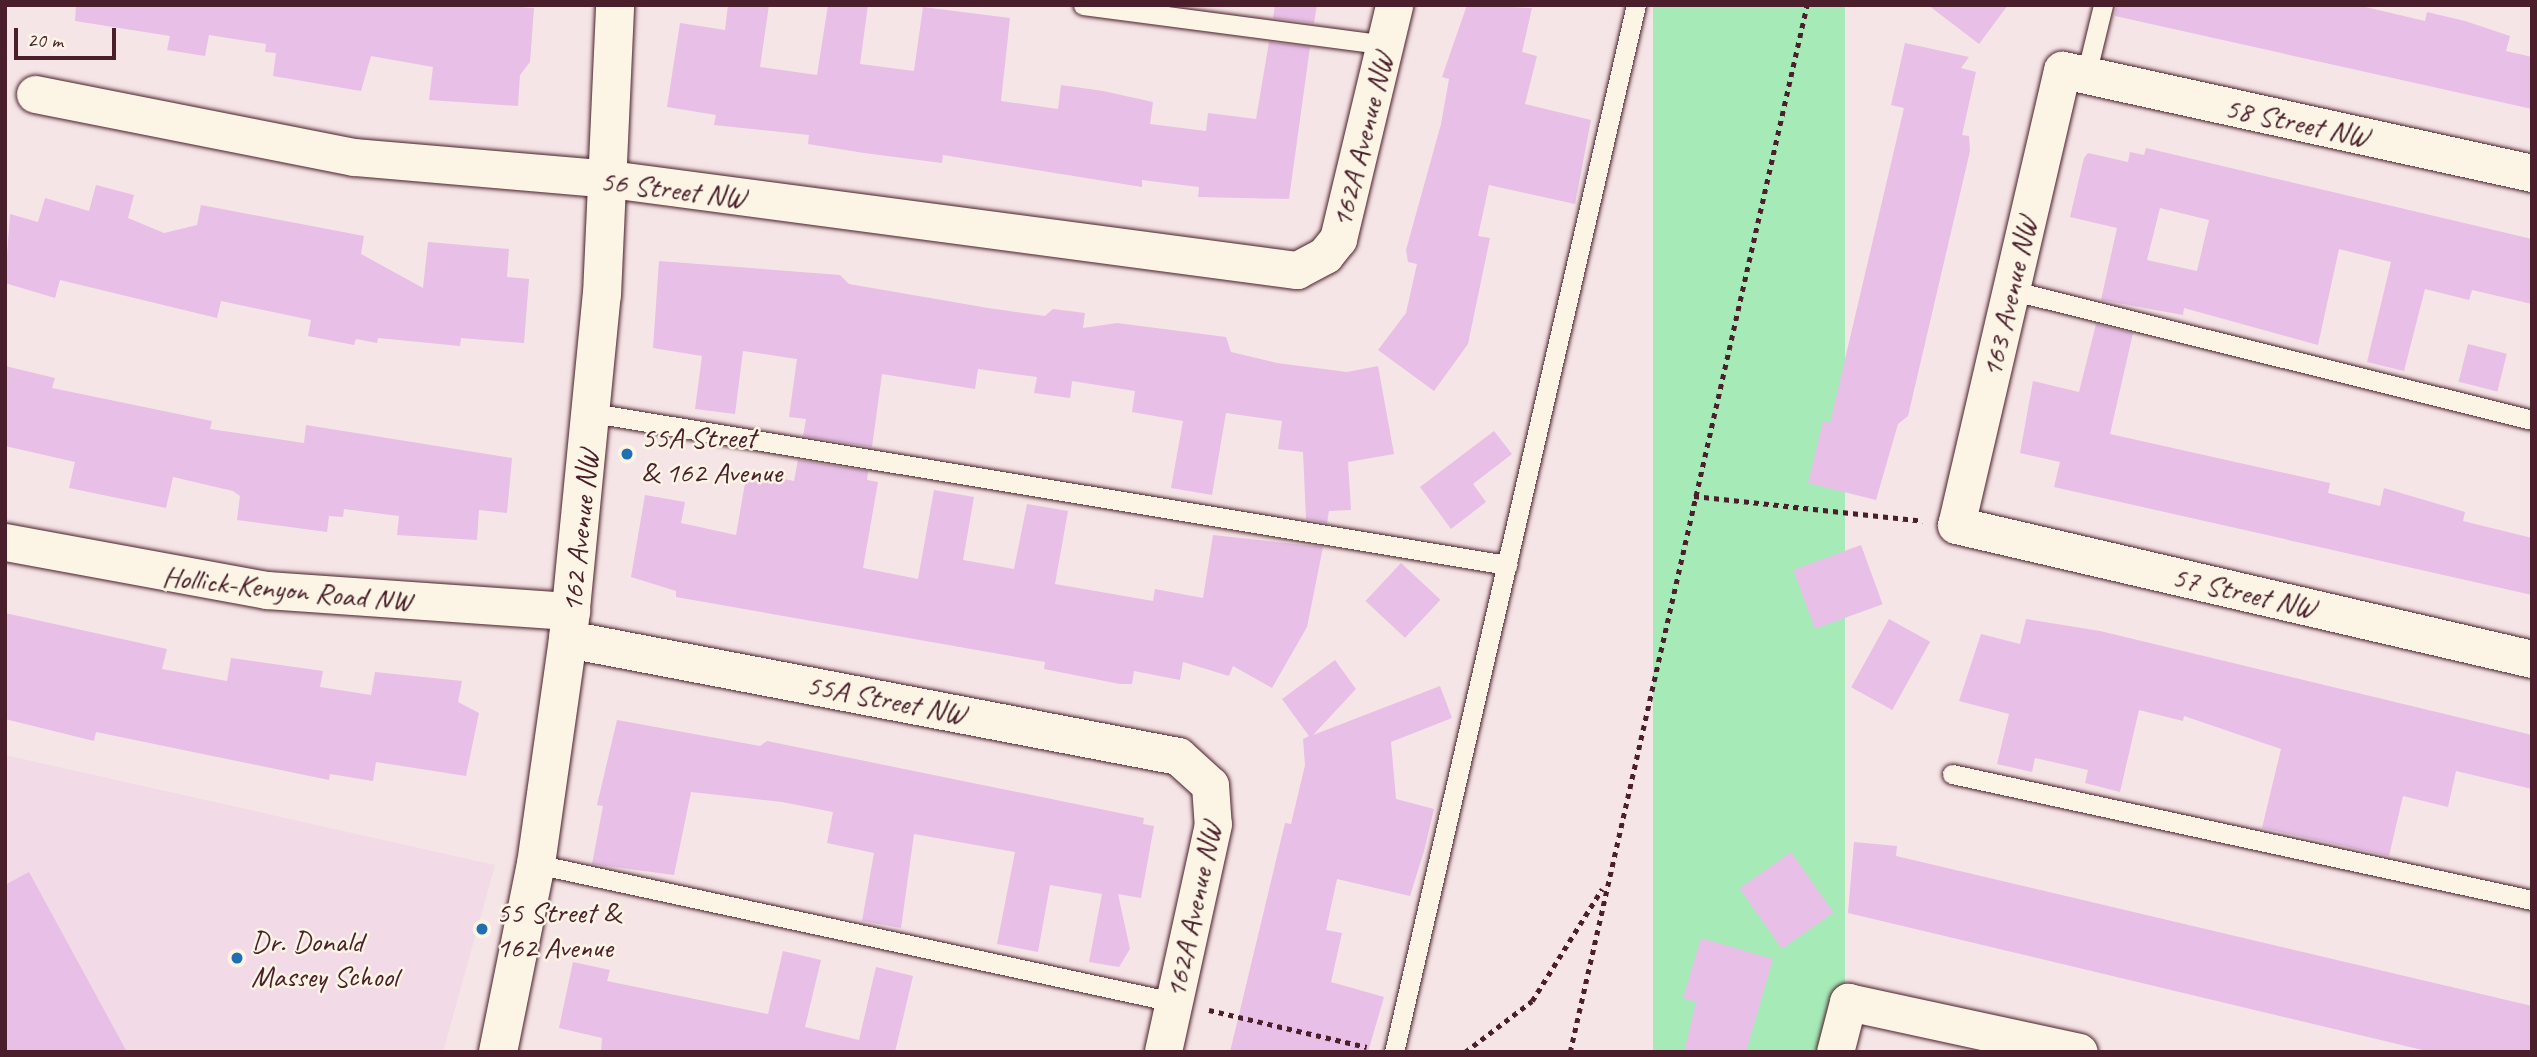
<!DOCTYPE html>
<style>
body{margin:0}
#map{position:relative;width:2537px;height:1057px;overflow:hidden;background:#f6e5e6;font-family:Caveat,sans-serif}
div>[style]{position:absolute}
.built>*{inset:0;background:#f2dae6}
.green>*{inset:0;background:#a6ebb7;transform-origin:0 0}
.building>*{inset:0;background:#e7bfe7;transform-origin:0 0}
.path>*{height:4.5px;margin-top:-2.25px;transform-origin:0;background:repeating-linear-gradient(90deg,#4a1f2b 0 5px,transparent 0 10px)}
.roads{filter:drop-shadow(0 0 2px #4a1f2b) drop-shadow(0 0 2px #4a1f2b)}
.service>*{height:19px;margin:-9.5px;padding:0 9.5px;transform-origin:9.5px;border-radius:9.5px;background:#fcf5e5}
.minor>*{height:37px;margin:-18.5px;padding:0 18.5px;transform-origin:18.5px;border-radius:18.5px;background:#fcf5e5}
.tertiary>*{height:38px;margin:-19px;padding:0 19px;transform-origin:19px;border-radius:19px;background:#fcf5e5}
.dots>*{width:19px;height:19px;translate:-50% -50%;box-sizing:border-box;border:4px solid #fcf5e5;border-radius:50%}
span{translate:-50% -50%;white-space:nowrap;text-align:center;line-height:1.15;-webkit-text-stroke:5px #fcf5e5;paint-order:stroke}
.street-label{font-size:30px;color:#4a1f2b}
.poi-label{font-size:30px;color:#4a1f2b}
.left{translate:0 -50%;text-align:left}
.frame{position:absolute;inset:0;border:7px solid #4a1f2b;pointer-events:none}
.scale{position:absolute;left:14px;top:28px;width:102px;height:32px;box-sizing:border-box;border:4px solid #4a1f2b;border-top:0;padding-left:9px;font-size:21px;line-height:24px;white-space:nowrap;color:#4a1f2b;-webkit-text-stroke:5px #fcf5e5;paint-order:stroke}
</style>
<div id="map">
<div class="built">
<i style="clip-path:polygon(5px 755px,495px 865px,443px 1052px,5px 1052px)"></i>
</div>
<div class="green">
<i style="left:1653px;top:5px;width:192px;height:1075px"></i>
</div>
<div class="building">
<i style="clip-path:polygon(76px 5px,497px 5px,534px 8px,530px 62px,520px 75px,518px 106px,429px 100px,433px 67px,371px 56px,361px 91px,273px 76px,276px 53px,265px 52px,266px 44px,209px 35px,205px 56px,167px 50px,170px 36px,75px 21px)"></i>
<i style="clip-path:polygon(728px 5px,769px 5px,760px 67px,817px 75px,828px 5px,868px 5px,860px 64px,914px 71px,923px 7px,1010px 18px,1001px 101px,1058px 109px,1061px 85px,1103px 91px,1153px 102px,1150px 124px,1206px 131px,1208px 113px,1256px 119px,1269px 42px,1310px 47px,1289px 199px,1198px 197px,1199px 187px,1142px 180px,1142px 187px,943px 155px,942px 163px,864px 153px,808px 144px,809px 135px,714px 125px,716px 115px,667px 107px,680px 23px,725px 30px)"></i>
<i style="clip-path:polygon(1275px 5px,1317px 5px,1314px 23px,1273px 18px)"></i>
<i style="clip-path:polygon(1467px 5px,1532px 8px,1522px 52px,1537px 56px,1525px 104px,1591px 120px,1575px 204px,1489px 185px,1478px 236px,1490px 238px,1468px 344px,1434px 391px,1378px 350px,1406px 313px,1417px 264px,1408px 262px,1406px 250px,1441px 124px,1449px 79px,1442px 77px)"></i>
<i style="clip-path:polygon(1928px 5px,2008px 5px,1979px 44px)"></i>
<i style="clip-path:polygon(2117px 5px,2357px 5px,2425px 21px,2427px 12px,2465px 21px,2510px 36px,2506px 51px,2532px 57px,2532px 109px,2115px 16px)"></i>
<i style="clip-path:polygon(1905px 43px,1969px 57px,1961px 68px,1976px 72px,1962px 135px,1969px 136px,1970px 151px,1908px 416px,1898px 424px,1876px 500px,1808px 483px,1823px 421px,1830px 423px,1904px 108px,1891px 105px)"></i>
<i style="clip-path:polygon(evenodd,2146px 148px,2532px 239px,2532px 304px,2472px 290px,2469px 300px,2425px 289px,2404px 371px,2367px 362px,2391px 262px,2339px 249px,2318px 345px,2184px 308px,2183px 315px,2101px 300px,2117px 228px,2070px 217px,2084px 158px,2088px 153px,2128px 162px,2130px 152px,2144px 155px,2146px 148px,2160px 208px,2209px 220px,2197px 271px,2147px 260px,2160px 208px)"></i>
<i style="clip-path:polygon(96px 185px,134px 195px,128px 218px,164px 233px,197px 225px,201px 205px,364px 236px,361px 254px,423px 288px,428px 242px,509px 249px,507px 277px,529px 279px,524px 343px,461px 338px,460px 346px,378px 338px,377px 343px,356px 339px,354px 345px,308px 336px,311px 320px,221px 301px,217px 318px,60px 280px,55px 298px,5px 283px,10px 214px,38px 222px,45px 198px,89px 211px)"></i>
<i style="clip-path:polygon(659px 261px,840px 275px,849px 284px,988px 308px,1045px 316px,1053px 309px,1085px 313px,1083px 328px,1117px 323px,1226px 337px,1231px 352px,1277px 363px,1347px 372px,1378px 366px,1394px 454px,1348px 462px,1351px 510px,1329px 511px,1327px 523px,1306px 519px,1303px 452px,1278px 449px,1282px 421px,1226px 413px,1212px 495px,1171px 488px,1183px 421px,1132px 412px,1135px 391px,1072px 381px,1070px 398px,1034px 393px,1037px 377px,978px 369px,975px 389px,882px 374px,872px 447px,803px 436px,806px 419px,789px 417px,797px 359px,743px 351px,735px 414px,695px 409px,702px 356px,653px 348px)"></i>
<i style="clip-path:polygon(2096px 324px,2133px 333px,2110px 434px,2330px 483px,2328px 493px,2380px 506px,2384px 488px,2465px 512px,2463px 521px,2532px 538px,2532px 595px,2054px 487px,2060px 462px,2020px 453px,2033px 381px,2079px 392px)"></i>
<i style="left:2468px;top:344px;width:40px;height:39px;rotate:14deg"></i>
<i style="clip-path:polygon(5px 366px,55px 378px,52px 388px,212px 421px,210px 429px,304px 443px,306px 425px,512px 458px,507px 513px,479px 510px,477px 540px,397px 535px,399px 516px,344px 509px,343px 517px,329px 516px,327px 532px,237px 520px,240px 496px,233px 491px,173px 477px,166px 508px,69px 488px,75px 462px,5px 446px)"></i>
<i style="clip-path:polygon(1494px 431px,1512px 454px,1473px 484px,1486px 502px,1451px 529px,1420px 487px)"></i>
<i style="clip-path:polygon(798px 460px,868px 471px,867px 480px,878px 482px,863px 568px,918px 579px,934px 490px,974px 497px,963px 560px,1014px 569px,1027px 504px,1068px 511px,1055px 584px,1153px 601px,1155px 589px,1203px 598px,1213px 535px,1323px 547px,1307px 627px,1272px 688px,1233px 666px,1229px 676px,1183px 662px,1180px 680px,1134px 671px,1132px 684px,1120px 684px,1044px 669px,1045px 662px,676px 597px,676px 591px,631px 577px,645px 495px,685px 502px,681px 523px,736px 535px,747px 472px,794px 481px)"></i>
<i style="left:1861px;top:545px;width:63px;height:72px;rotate:70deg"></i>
<i style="left:1401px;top:563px;width:54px;height:52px;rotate:43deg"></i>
<i style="clip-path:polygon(5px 613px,167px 649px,162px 669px,227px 681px,231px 658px,323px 671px,320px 687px,371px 695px,375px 672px,462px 681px,458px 702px,479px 713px,466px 776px,376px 762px,373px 781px,330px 774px,329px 780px,96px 732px,94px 741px,5px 719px)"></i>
<i style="left:1889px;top:619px;width:47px;height:78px;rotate:29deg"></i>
<i style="clip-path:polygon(2026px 619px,2100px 631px,2532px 735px,2532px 789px,2456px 771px,2448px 807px,2403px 796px,2389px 856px,2262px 828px,2281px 749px,2184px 716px,2183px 721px,2139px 710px,2120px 792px,2085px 783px,2088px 770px,2035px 758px,2032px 772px,1997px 764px,2009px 714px,1959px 701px,1981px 634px,2020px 644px)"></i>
<i style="clip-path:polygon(1335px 660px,1356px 689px,1313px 735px,1440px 686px,1452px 718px,1391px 742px,1396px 799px,1434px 809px,1424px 851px,1410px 896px,1337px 879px,1326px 930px,1342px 933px,1331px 982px,1384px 997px,1368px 1052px,1230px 1052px,1285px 823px,1291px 824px,1305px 765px,1303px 739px,1309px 736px,1282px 699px)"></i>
<i style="clip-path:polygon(617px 720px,760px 746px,767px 741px,1144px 818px,1143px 824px,1154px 826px,1141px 898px,1118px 894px,1130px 949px,1119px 967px,1089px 962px,1102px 894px,1050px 885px,1038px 952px,997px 944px,1015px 852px,914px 834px,901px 928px,862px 921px,874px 853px,827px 843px,833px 812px,782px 802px,691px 792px,674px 875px,592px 864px,603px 806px,597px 805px)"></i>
<i style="clip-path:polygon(1854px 842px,1897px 846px,1896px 856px,2532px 1006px,2532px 1052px,2431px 1052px,1848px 913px)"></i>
<i style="left:1791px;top:852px;width:74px;height:63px;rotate:55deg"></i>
<i style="clip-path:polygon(29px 872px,127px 1052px,5px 1052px,5px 885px)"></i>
<i style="clip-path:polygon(1701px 938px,1773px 959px,1746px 1052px,1684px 1052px,1696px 1002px,1683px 998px)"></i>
<i style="clip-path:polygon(783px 951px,821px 960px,805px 1027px,859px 1040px,876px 967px,913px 976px,895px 1052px,601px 1052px,602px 1038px,559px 1028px,573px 962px,610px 970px,607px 981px,768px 1014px)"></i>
</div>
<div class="path">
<i style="left:1694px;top:496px;width:230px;rotate:6.2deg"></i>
<i style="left:1209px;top:1010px;width:162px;rotate:13.2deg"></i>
<i style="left:1465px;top:1052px;width:84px;rotate:-37.3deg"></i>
<i style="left:1532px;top:1001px;width:132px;rotate:-58deg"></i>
<i style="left:1570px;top:1052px;width:1073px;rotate:-77.25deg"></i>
</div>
<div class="roads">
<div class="service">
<i style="left:1083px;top:5px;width:306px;rotate:7.5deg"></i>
<i style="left:2086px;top:75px;width:72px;rotate:-76.3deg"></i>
<i style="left:2010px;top:290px;width:538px;rotate:13.98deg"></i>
<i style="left:593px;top:413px;width:927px;rotate:9.44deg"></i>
<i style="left:1952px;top:774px;width:594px;rotate:12.26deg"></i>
<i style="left:536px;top:864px;width:653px;rotate:12.21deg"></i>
<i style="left:1394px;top:1052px;width:1075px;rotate:-76.99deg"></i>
</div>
<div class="minor">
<i style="left:35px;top:94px;width:325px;rotate:11.2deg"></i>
<i style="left:354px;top:157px;width:257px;rotate:4.9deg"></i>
<i style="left:610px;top:179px;width:693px;rotate:7.55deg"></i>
<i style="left:1297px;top:270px;width:32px;rotate:-28deg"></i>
<i style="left:1325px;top:255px;width:21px;rotate:-51deg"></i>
<i style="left:1338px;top:239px;width:241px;rotate:-76.5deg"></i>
<i style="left:2532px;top:173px;width:481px;rotate:-167.6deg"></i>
<i style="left:2062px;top:70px;width:467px;rotate:103.1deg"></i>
<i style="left:1956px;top:525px;width:591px;rotate:13.1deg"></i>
<i style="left:5px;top:542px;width:266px;rotate:10.4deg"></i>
<i style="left:267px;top:590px;width:305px;rotate:4deg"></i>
<i style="left:568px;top:639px;width:621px;rotate:10.86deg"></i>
<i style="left:1178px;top:756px;width:43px;rotate:42.2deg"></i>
<i style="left:1210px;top:785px;width:39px;rotate:86deg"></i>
<i style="left:1213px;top:824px;width:233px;rotate:102.4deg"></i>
<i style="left:1835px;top:1052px;width:52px;rotate:-75.4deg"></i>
<i style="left:1848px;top:1002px;width:236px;rotate:12.2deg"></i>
</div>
<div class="tertiary">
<i style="left:498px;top:1052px;width:192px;rotate:-78.6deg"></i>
<i style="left:536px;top:864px;width:227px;rotate:-81.9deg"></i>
<i style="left:568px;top:639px;width:346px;rotate:-84.4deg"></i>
<i style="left:602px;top:295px;width:290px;rotate:-87.4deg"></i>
</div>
</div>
<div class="dots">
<i style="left:627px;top:454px;background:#1f6fb2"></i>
<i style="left:482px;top:929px;background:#1f6fb2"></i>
<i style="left:237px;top:958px;background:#1f6fb2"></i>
</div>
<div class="street-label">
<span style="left:2297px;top:122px;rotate:12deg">58 Street NW</span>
<span style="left:1362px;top:140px;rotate:-76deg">162A Avenue NW</span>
<span style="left:673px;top:189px;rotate:7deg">56 Street NW</span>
<span style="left:2009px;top:297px;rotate:-77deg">163 Avenue NW</span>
<span style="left:580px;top:531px;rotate:-84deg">162 Avenue NW</span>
<span style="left:287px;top:589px;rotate:6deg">Hollick-Kenyon Road NW</span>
<span style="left:2244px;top:592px;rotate:13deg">57 Street NW</span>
<span style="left:886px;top:699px;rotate:11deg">55A Street NW</span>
<span style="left:1193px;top:910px;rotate:-78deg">162A Avenue NW</span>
</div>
<div class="poi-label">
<span class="left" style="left:641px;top:454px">55A Street<br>&amp; 162 Avenue</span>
<span class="left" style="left:496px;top:929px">55 Street &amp;<br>162 Avenue</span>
<span class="left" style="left:251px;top:958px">Dr. Donald<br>Massey School</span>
</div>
<div class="frame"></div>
<div class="scale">20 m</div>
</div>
